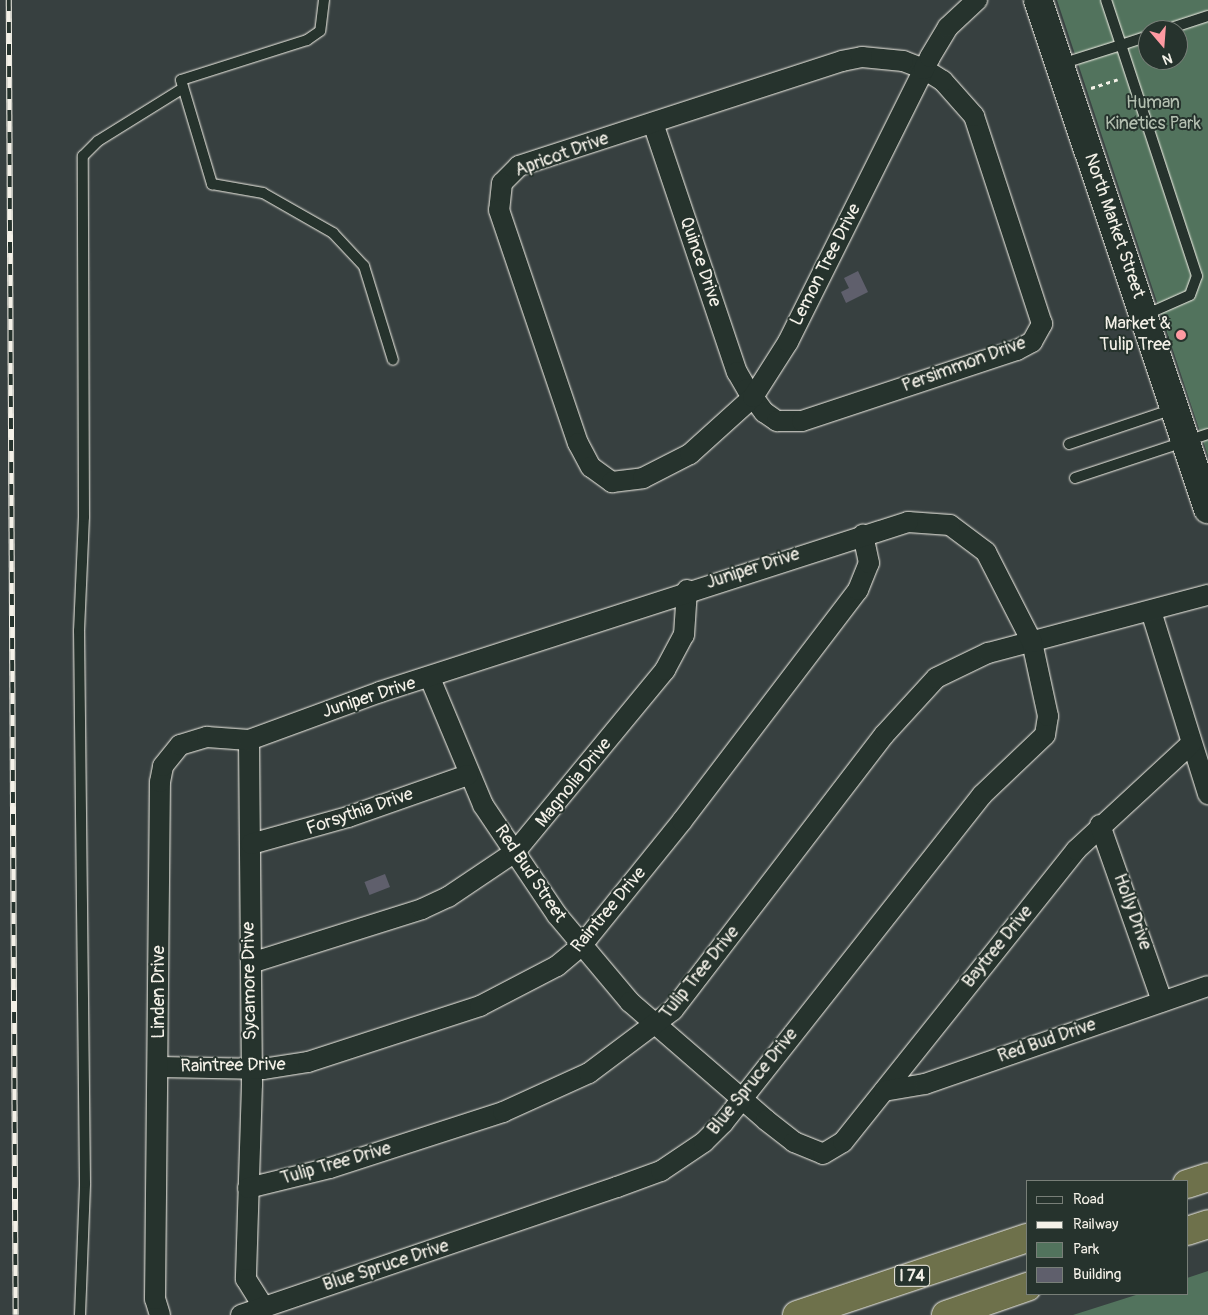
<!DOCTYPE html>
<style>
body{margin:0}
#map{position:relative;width:1208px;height:1315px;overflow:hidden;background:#374040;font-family:Pangolin,sans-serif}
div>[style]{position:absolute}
.green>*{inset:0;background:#52735d}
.building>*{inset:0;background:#5f5f6c;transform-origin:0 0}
.path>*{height:3px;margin-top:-1.5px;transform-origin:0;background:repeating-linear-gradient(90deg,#f4f1e8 0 4px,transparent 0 8px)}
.roads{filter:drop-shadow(0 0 1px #f4f1e8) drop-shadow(0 0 1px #f4f1e8)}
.service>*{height:10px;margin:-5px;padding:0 5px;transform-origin:5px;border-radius:5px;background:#26332d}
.minor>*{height:20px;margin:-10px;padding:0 10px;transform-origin:10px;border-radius:10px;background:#26332d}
.secondary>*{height:28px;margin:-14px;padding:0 14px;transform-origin:14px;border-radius:14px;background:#26332d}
.motorway>*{height:28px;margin:-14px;padding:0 14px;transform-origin:14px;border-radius:14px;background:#6e714b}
.rail>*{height:5.5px;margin-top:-2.75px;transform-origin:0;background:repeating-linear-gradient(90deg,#26332d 0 11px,#f4f1e8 0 22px);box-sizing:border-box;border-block:1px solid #f4f1e8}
.dots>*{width:14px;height:14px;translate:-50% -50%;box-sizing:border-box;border:2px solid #26332d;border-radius:50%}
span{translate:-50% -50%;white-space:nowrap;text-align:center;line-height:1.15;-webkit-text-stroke:4px #26332d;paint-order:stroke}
.shield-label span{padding:1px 4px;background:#26332d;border:1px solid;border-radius:4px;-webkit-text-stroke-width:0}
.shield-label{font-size:16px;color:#f4f1e8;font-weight:700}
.park-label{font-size:18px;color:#b3bfb0}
.street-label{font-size:18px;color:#f4f1e8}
.poi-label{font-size:18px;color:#f4f1e8}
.right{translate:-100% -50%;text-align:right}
.legend{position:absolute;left:1026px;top:1180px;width:162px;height:115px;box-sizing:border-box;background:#26332d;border:1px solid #787f78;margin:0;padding:6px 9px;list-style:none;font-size:15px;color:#f4f1e8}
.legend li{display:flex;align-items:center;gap:10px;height:25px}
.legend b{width:25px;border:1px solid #787f78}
.north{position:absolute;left:1138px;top:20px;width:50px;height:50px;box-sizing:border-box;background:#26332d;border:1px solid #787f78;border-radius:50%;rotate:162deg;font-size:14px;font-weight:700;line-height:20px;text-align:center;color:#f4f1e8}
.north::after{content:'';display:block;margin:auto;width:18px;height:22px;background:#ff9aa2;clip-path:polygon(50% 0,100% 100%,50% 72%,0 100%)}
</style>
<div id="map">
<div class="green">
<i style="clip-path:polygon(evenodd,1057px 0,1208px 0,1208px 456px,1057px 0,1148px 30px,1178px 30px,1178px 60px,1148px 60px,1148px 30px)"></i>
<i style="clip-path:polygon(1208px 1271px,1208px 1315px,1073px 1315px,1139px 1294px,1187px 1294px,1187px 1278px)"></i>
</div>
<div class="building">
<i style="clip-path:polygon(858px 271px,868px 292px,846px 303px,841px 292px,849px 288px,844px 278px)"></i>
<i style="left:385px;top:874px;width:14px;height:22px;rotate:69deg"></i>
</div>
<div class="path">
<i style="left:1091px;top:88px;width:28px;rotate:-18deg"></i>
</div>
<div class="roads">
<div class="service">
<i style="left:324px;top:0;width:31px;rotate:97deg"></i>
<i style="left:320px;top:31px;width:16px;rotate:145deg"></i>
<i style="left:307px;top:40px;width:132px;rotate:162.4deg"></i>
<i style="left:181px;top:80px;width:109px;rotate:73.4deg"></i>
<i style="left:212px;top:184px;width:52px;rotate:10deg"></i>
<i style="left:263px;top:193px;width:81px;rotate:29.7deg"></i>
<i style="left:333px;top:233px;width:45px;rotate:46.8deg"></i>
<i style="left:364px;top:266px;width:98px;rotate:72.9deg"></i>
<i style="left:1165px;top:30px;width:45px;rotate:-18deg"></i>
<i style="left:1061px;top:64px;width:63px;rotate:-17.6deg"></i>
<i style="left:1121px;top:45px;width:47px;rotate:-108.4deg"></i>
<i style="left:1145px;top:315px;width:49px;rotate:-24deg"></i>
<i style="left:1190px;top:295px;width:20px;rotate:-70deg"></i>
<i style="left:1197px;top:276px;width:243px;rotate:-108.2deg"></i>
<i style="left:1121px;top:45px;width:28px;rotate:-18deg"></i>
<i style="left:1069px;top:444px;width:110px;rotate:-18.6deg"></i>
<i style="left:1075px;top:478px;width:140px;rotate:-18.3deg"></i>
<i style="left:80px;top:1315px;width:132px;rotate:-87.8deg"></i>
<i style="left:85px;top:1183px;width:552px;rotate:-90.62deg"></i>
<i style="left:79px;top:631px;width:114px;rotate:-87.5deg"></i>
<i style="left:84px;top:517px;width:361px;rotate:-90.2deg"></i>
<i style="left:83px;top:156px;width:21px;rotate:-45deg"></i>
<i style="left:98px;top:141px;width:100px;rotate:-31.9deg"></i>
</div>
<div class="minor">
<i style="left:653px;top:123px;width:263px;rotate:71.4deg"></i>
<i style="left:737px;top:372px;width:20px;rotate:60deg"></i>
<i style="left:747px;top:389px;width:10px;rotate:53deg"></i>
<i style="left:753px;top:397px;width:19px;rotate:54deg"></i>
<i style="left:764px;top:412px;width:16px;rotate:35deg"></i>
<i style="left:777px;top:421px;width:25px"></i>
<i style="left:802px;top:421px;width:226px;rotate:-18.3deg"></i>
<i style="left:1017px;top:350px;width:17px;rotate:-28deg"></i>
<i style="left:1032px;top:342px;width:21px;rotate:-61deg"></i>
<i style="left:1042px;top:324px;width:219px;rotate:-108.1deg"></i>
<i style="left:974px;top:116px;width:47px;rotate:-131.5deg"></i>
<i style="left:943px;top:81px;width:22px;rotate:-148deg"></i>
<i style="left:924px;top:69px;width:22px;rotate:-159deg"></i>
<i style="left:903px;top:61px;width:41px;rotate:-174.4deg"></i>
<i style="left:862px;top:57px;width:20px;rotate:169deg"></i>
<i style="left:842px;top:61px;width:340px;rotate:162deg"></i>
<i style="left:519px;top:166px;width:24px;rotate:135deg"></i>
<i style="left:502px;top:183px;width:27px;rotate:96deg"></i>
<i style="left:499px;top:210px;width:246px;rotate:71.3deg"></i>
<i style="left:578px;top:443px;width:27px;rotate:62deg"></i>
<i style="left:591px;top:467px;width:26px;rotate:36deg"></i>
<i style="left:612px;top:482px;width:31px;rotate:-7deg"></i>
<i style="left:643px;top:478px;width:53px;rotate:-27.1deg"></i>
<i style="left:690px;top:454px;width:85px;rotate:-42.1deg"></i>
<i style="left:753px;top:397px;width:65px;rotate:-57.5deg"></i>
<i style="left:788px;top:342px;width:305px;rotate:-63.5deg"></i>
<i style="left:924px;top:69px;width:13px;rotate:-63deg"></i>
<i style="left:930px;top:57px;width:35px;rotate:-59deg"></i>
<i style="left:948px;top:27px;width:40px;rotate:-43deg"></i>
<i style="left:1151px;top:611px;width:192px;rotate:72.7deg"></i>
<i style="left:430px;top:678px;width:138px;rotate:67.3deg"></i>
<i style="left:483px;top:805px;width:133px;rotate:56.1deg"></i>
<i style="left:557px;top:915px;width:114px;rotate:50deg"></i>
<i style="left:630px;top:1002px;width:180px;rotate:40.9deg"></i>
<i style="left:766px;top:1120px;width:36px;rotate:38deg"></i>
<i style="left:794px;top:1142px;width:31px;rotate:22deg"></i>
<i style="left:823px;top:1154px;width:23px;rotate:-31deg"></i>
<i style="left:843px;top:1142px;width:374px;rotate:-51.4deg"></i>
<i style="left:1076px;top:850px;width:156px;rotate:-42.7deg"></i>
<i style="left:249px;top:740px;width:344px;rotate:89.5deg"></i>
<i style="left:252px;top:1084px;width:195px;rotate:91.8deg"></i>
<i style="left:246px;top:1279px;width:32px;rotate:58deg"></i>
<i style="left:1100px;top:825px;width:187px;rotate:70.6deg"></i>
<i style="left:251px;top:844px;width:101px;rotate:-15.6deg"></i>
<i style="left:348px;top:817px;width:127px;rotate:-19.3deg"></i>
<i style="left:251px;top:963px;width:179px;rotate:-17.5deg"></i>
<i style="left:422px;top:909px;width:29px;rotate:-25deg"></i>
<i style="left:448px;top:897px;width:81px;rotate:-33.9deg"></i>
<i style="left:515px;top:852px;width:236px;rotate:-50.5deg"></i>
<i style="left:665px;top:670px;width:40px;rotate:-62deg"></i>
<i style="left:684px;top:635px;width:45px;rotate:-86.2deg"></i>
<i style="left:160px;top:1067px;width:103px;rotate:1.1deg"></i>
<i style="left:263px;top:1069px;width:46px;rotate:-8.8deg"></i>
<i style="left:308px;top:1062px;width:181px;rotate:-18deg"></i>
<i style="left:480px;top:1006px;width:87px;rotate:-27.5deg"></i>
<i style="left:557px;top:966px;width:33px;rotate:-40deg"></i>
<i style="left:582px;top:945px;width:159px;rotate:-51.1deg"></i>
<i style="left:682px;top:821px;width:290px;rotate:-52.7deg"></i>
<i style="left:858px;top:590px;width:29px;rotate:-68deg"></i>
<i style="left:869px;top:563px;width:29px;rotate:-102deg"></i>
<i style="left:884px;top:1091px;width:42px;rotate:-9.7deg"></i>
<i style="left:925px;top:1084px;width:299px;rotate:-19.1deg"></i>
<i style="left:248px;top:1188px;width:84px;rotate:-13.7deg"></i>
<i style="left:330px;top:1168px;width:182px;rotate:-17.9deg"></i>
<i style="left:503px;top:1112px;width:94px;rotate:-24.4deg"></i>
<i style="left:589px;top:1073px;width:105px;rotate:-36.9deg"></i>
<i style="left:673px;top:1010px;width:347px;rotate:-52.5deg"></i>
<i style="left:884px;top:735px;width:77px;rotate:-47.6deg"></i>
<i style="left:936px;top:678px;width:58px;rotate:-25.7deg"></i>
<i style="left:988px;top:653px;width:228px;rotate:-14.8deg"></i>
<i style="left:160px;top:1315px;width:17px;rotate:-107deg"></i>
<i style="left:155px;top:1299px;width:517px;rotate:-89.45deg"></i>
<i style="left:160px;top:782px;width:16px;rotate:-79deg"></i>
<i style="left:163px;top:766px;width:27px;rotate:-51deg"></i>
<i style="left:180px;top:745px;width:28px;rotate:-17deg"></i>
<i style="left:207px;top:737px;width:42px;rotate:4.1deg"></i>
<i style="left:241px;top:1315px;width:397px;rotate:-18.8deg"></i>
<i style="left:617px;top:1187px;width:47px;rotate:-20deg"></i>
<i style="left:661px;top:1171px;width:52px;rotate:-34deg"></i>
<i style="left:704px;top:1142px;width:27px;rotate:-45deg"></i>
<i style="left:723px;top:1123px;width:418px;rotate:-51.7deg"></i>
<i style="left:982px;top:795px;width:87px;rotate:-43.6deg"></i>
<i style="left:1045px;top:735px;width:19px;rotate:-81deg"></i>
<i style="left:1048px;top:716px;width:76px;rotate:-102.2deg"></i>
<i style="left:1032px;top:642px;width:101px;rotate:-117.1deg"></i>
<i style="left:986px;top:552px;width:45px;rotate:-143.1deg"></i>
<i style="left:950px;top:525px;width:42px;rotate:-175.9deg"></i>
<i style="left:908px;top:522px;width:555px;rotate:162.15deg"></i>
<i style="left:380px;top:692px;width:140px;rotate:159.9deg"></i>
</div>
<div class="secondary">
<i style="left:1038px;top:0;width:537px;rotate:71.53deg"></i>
</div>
<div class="motorway">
<i style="left:1187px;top:1184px;width:22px;rotate:-18deg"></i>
<i style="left:1187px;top:1231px;width:22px;rotate:-18deg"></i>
<i style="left:797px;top:1315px;width:243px;rotate:-18.5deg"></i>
<i style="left:946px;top:1315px;width:86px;rotate:-19.1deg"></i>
</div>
</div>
<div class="rail">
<i style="left:9px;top:0;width:1315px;rotate:89.7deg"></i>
</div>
<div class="dots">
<i style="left:1181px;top:335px;background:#ff9aa2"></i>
</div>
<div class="shield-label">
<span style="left:912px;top:1276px">I 74</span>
</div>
<div class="park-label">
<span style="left:1153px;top:114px">Human<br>Kinetics Park</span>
</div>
<div class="street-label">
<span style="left:562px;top:155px;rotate:-20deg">Apricot Drive</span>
<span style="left:1114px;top:226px;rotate:71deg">North Market Street</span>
<span style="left:700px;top:262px;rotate:71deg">Quince Drive</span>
<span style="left:826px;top:265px;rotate:-63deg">Lemon Tree Drive</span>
<span style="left:964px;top:365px;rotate:-20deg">Persimmon Drive</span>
<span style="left:753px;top:569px;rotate:-18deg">Juniper Drive</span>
<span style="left:369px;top:698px;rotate:-18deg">Juniper Drive</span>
<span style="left:574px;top:783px;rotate:-51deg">Magnolia Drive</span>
<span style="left:360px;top:812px;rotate:-19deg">Forsythia Drive</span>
<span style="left:530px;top:874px;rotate:56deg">Red Bud Street</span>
<span style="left:609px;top:910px;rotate:-50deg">Raintree Drive</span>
<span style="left:1132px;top:912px;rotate:70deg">Holly Drive</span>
<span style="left:998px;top:947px;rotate:-51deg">Baytree Drive</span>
<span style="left:700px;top:973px;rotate:-51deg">Tulip Tree Drive</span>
<span style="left:250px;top:981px;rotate:-91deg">Sycamore Drive</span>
<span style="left:159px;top:992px;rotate:-90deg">Linden Drive</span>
<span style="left:1047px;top:1041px;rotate:-19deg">Red Bud Drive</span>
<span style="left:233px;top:1066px;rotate:-1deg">Raintree Drive</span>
<span style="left:753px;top:1082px;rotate:-51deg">Blue Spruce Drive</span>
<span style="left:336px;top:1164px;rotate:-16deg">Tulip Tree Drive</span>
<span style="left:386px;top:1266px;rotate:-18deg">Blue Spruce Drive</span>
</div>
<div class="poi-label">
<span class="right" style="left:1171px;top:335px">Market &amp;<br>Tulip Tree</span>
</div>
<ul class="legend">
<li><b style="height:6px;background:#26332d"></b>Road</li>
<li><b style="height:6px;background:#f4f1e8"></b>Railway</li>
<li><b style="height:14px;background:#52735d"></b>Park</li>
<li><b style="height:14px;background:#5f5f6c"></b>Building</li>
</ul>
<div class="north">N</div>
</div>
